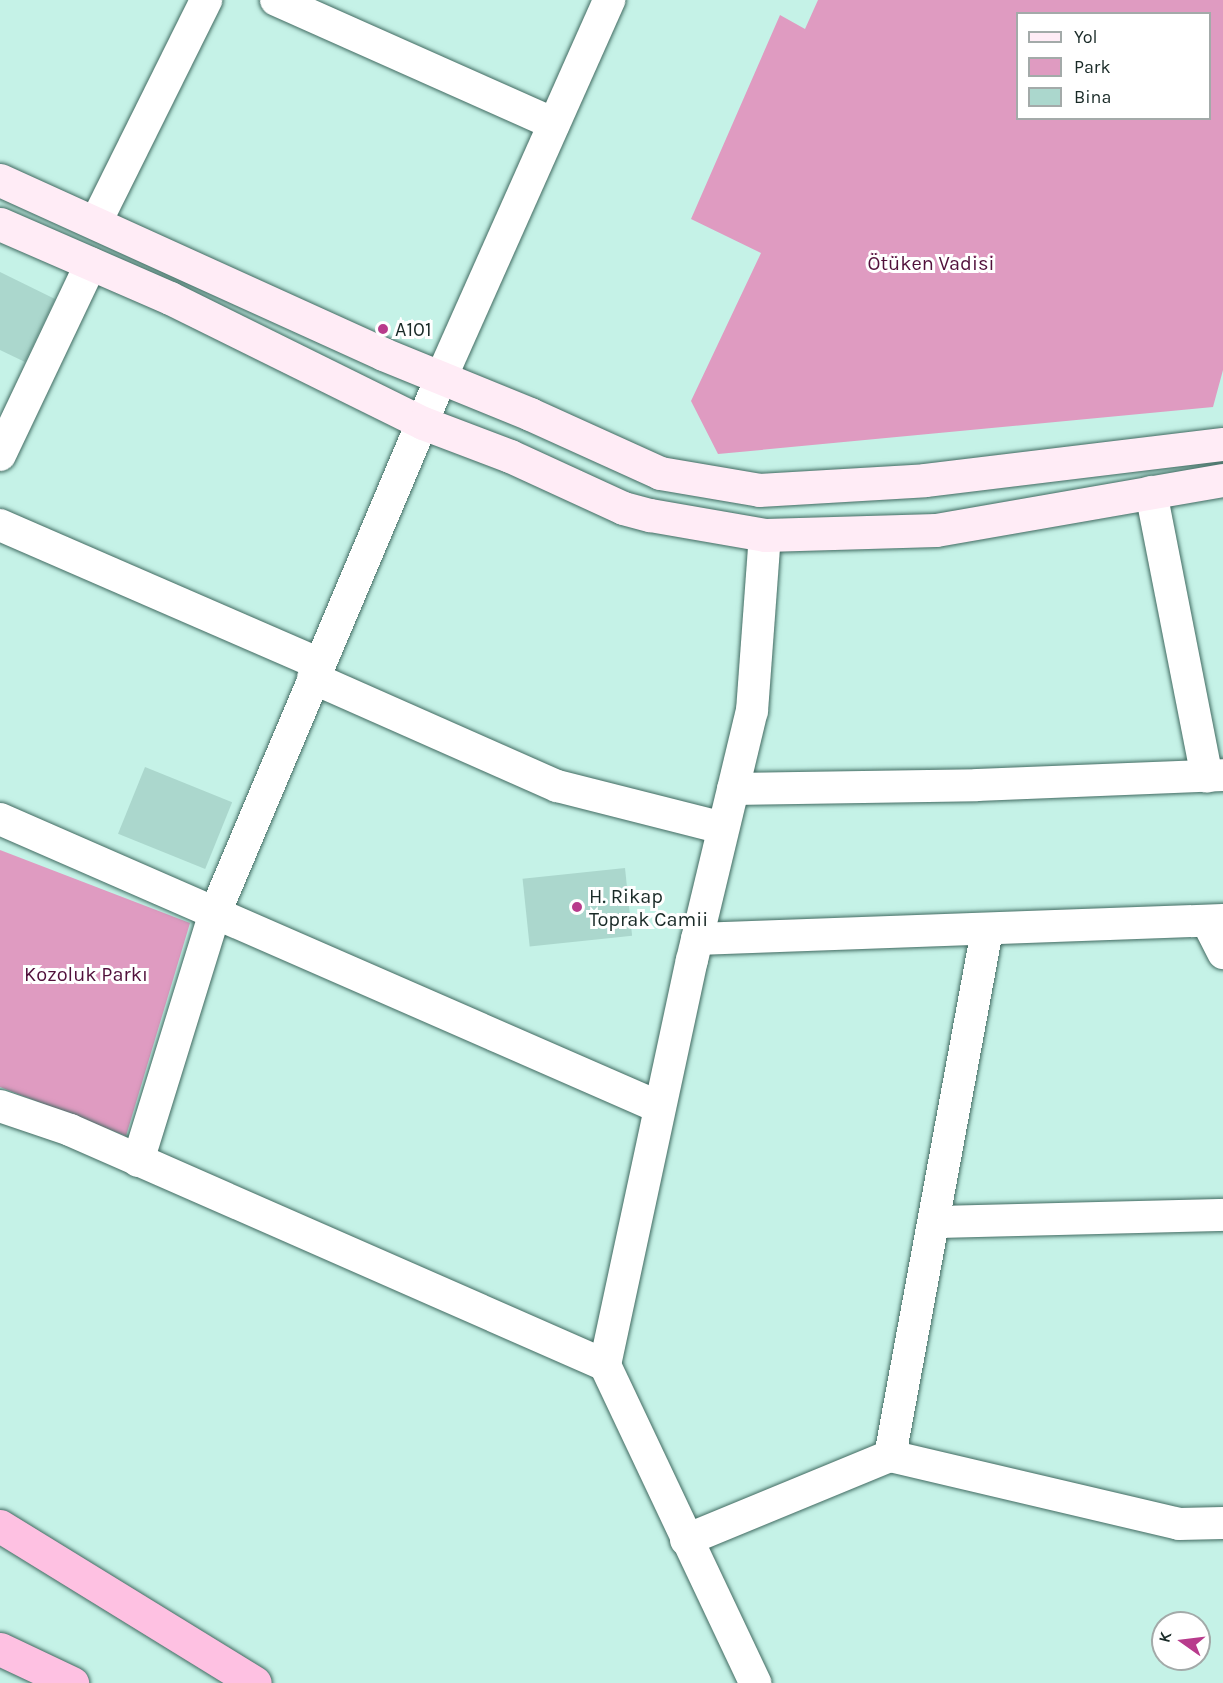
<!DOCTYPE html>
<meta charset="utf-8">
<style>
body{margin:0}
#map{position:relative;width:1223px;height:1683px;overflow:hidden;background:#c5f2e7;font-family:Karla,sans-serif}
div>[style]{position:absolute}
.green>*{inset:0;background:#df9bc1}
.building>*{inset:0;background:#abd7cd;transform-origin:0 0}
.roads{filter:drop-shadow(0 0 2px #416a61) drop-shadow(0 0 2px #416a61)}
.street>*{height:32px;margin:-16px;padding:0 16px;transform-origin:16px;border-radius:16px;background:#fff}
.secondary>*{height:33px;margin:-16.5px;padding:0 16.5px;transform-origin:16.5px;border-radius:16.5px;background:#ffecf6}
.highway>*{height:33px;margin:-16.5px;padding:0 16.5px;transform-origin:16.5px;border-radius:16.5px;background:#fec1e2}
.dots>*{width:16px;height:16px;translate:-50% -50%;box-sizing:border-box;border:3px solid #fff;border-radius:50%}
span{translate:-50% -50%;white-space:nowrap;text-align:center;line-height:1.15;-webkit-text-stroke:6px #fff;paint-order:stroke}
.park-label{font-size:20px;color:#51103b}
.poi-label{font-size:20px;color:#192a27}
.left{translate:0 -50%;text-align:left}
.legend{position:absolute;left:1016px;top:12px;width:195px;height:108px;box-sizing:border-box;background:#fff;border:2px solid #a3aaa9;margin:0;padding:8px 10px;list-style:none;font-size:18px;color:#192a27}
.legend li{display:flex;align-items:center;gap:12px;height:30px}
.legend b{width:30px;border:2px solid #a3aaa9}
.north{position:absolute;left:1151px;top:1611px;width:60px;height:60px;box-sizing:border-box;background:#fff;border:2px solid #a3aaa9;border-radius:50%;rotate:284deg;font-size:16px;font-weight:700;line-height:24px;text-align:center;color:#192a27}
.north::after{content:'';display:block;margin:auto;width:21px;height:27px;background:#b83b8c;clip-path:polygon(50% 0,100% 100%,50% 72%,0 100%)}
</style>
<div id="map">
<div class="green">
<i style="clip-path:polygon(evenodd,818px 0,1223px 0,1223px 370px,1213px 407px,718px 454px,691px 401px,761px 253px,691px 219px,780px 15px,805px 29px,818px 0,1018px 14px,1210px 14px,1210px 118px,1018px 118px,1018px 14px)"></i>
<i style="clip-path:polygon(0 850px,190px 923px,126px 1136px,0 1087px)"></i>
</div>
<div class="building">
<i style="clip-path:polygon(0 272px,55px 299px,25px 362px,0 350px)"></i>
<i style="left:145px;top:767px;width:94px;height:72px;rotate:22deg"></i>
<i style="left:625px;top:868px;width:68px;height:103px;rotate:84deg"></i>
</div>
<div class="roads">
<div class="street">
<i style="left:276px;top:0;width:304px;rotate:24deg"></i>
<i style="left:96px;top:222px;width:248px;rotate:-63.6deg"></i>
<i style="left:0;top:455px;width:212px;rotate:-64.6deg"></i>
<i style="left:1151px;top:492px;width:290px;rotate:78.9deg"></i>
<i style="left:0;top:525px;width:348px;rotate:23.5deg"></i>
<i style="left:313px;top:678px;width:267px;rotate:23.9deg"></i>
<i style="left:557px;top:786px;width:171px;rotate:14.2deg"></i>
<i style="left:733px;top:789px;width:244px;rotate:-0.9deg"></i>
<i style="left:977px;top:785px;width:246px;rotate:-2.3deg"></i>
<i style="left:0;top:819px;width:719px;rotate:23.61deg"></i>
<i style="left:1208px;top:923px;width:34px;rotate:63deg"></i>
<i style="left:697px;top:939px;width:526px;rotate:-2.07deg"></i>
<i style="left:0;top:1106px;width:74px;rotate:18.9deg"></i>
<i style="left:70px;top:1130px;width:584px;rotate:23.71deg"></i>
<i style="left:605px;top:1365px;width:414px;rotate:-77.9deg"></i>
<i style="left:692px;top:960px;width:256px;rotate:-76.5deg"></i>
<i style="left:752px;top:711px;width:176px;rotate:-85.8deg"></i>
<i style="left:138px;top:1161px;width:260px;rotate:-72.8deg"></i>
<i style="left:215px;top:913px;width:581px;rotate:-67.1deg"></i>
<i style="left:441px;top:378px;width:414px;rotate:-66deg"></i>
<i style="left:934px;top:1222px;width:289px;rotate:-1.4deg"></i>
<i style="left:605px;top:1365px;width:352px;rotate:64.7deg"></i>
<i style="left:890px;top:1456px;width:535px;rotate:-79.55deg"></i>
<i style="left:686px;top:1540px;width:221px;rotate:-22.4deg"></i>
<i style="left:890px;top:1456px;width:297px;rotate:13.2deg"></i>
<i style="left:1179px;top:1524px;width:44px;rotate:-1.3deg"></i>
</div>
<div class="secondary">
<i style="left:0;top:180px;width:421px;rotate:24.4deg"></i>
<i style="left:383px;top:354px;width:159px;rotate:22.2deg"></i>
<i style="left:530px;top:414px;width:143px;rotate:24.4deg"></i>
<i style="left:660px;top:473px;width:100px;rotate:9.7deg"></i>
<i style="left:759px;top:490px;width:166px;rotate:-3.4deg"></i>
<i style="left:925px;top:480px;width:300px;rotate:-6.9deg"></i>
<i style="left:0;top:224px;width:185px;rotate:23.5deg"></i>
<i style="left:170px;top:298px;width:282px;rotate:26.3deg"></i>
<i style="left:423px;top:423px;width:93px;rotate:20.8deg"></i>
<i style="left:510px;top:456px;width:124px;rotate:24.7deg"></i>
<i style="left:623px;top:508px;width:28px;rotate:15deg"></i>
<i style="left:650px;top:515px;width:117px;rotate:9.9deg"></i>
<i style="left:765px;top:535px;width:171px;rotate:-1.7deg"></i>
<i style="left:936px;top:530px;width:291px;rotate:-9.9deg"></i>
</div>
<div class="highway">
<i style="left:0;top:1526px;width:299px;rotate:31.6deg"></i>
<i style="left:0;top:1649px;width:80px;rotate:25.3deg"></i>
</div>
</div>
<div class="dots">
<i style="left:383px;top:329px;background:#b83b8c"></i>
<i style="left:577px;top:907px;background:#b83b8c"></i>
</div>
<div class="park-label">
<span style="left:931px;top:263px">Ötüken Vadisi</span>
<span style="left:86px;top:974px">Kozoluk Parkı</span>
</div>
<div class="poi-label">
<span class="left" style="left:395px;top:329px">A101</span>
<span class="left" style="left:589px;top:908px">H. Rikap<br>Toprak Camii</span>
</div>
<ul class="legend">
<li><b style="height:8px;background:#ffecf6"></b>Yol</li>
<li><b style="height:16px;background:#df9bc1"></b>Park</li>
<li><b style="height:16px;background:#abd7cd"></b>Bina</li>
</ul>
<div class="north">K</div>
</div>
